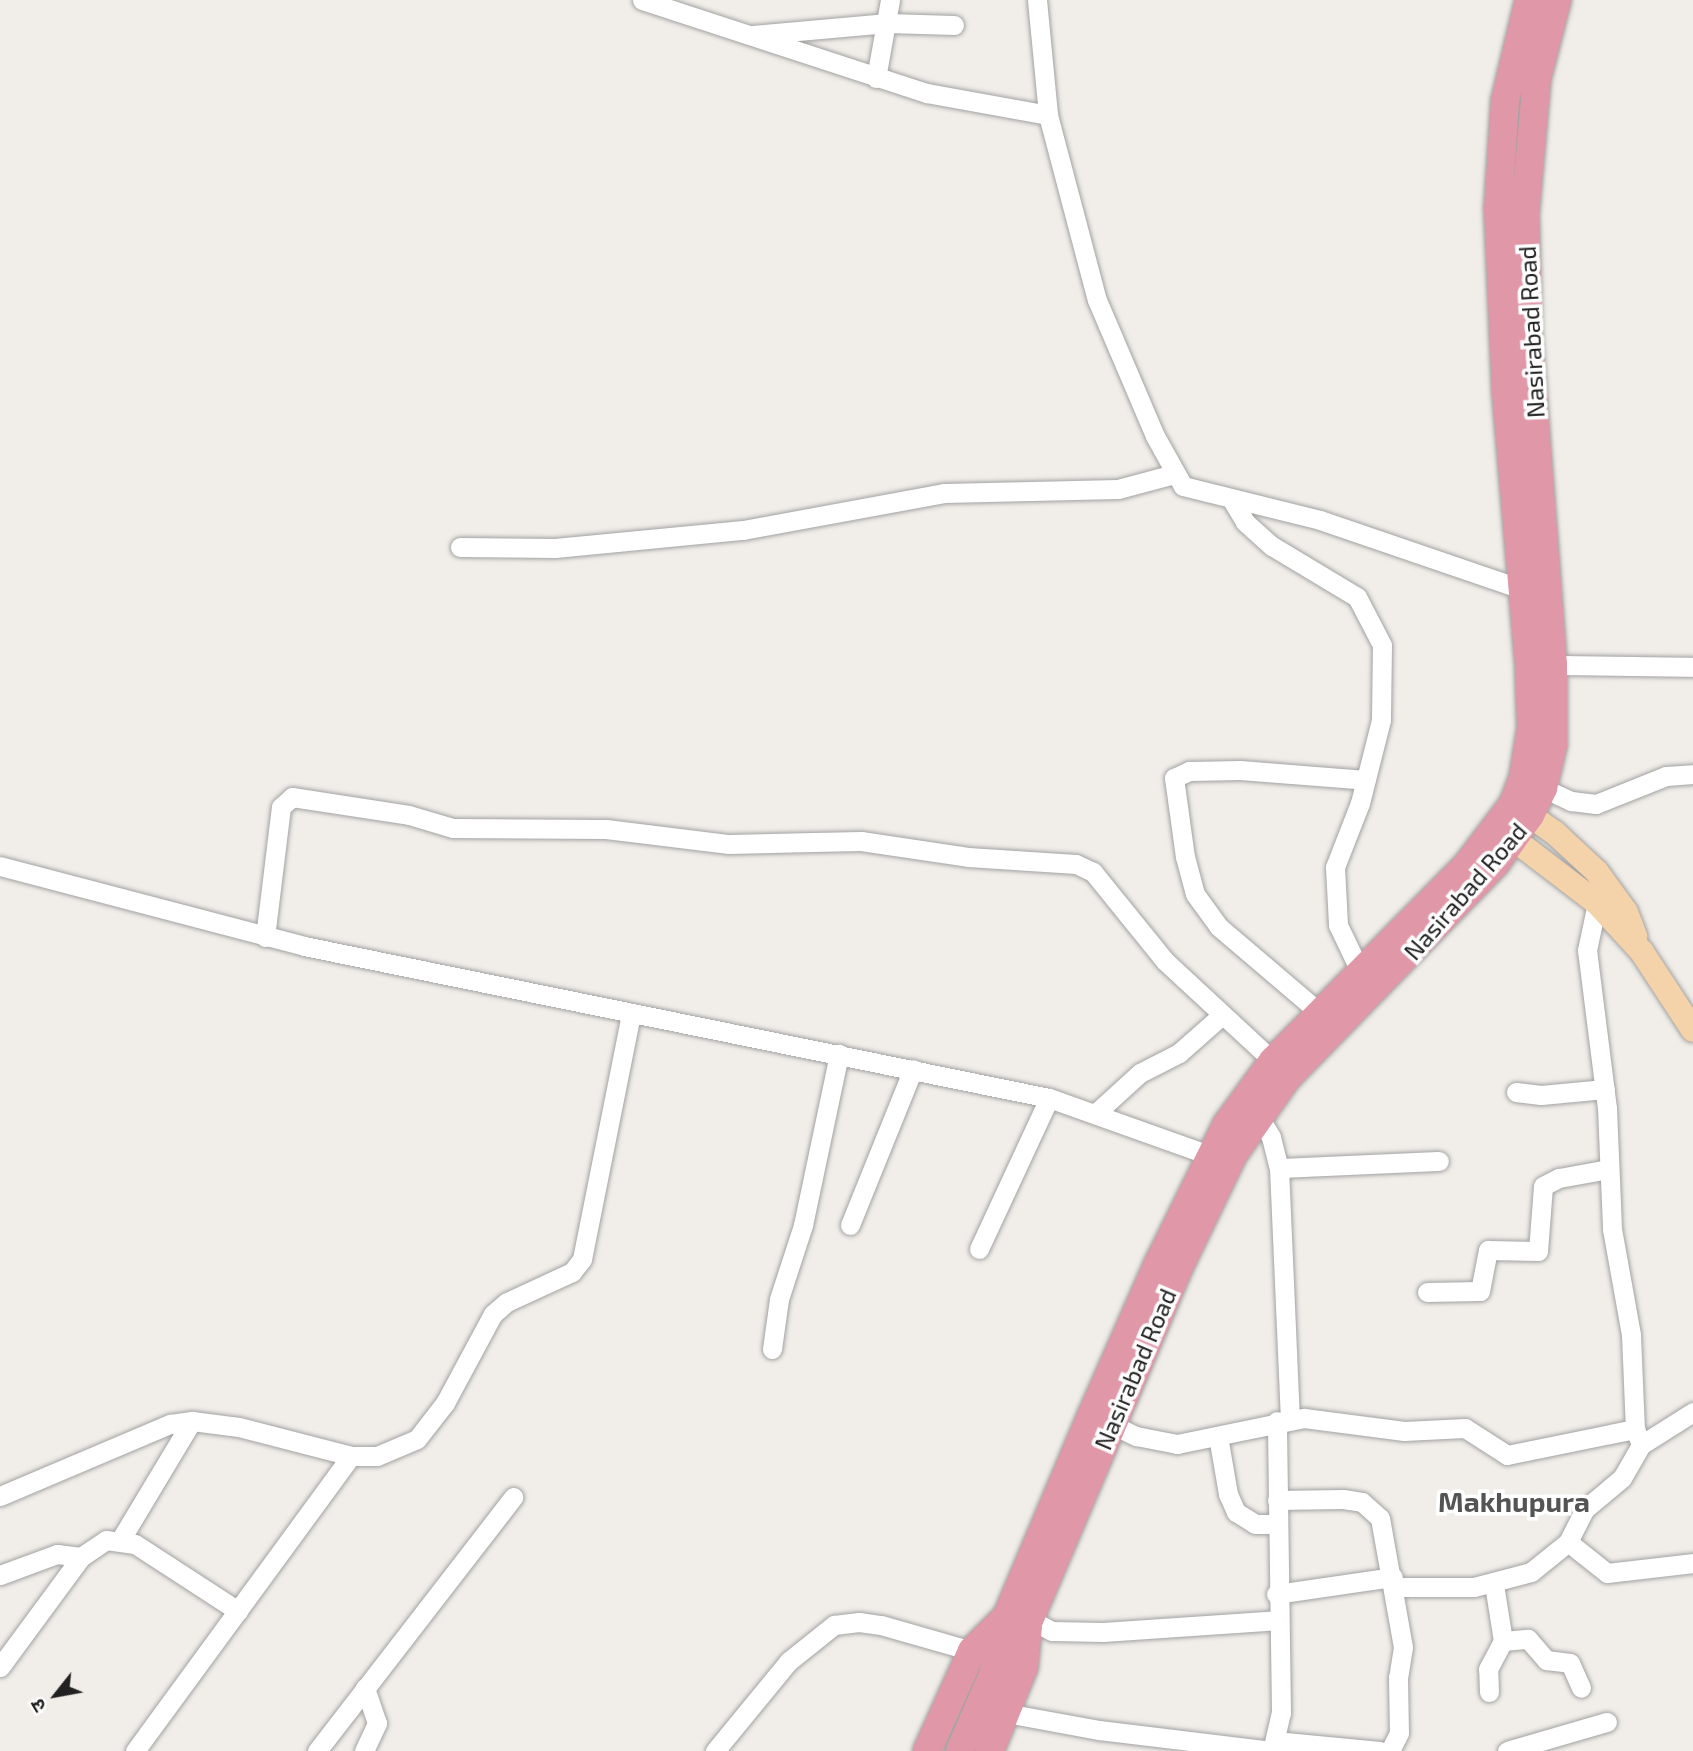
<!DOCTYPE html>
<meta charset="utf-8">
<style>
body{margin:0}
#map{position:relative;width:1693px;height:1751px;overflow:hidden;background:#f1eee9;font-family:"Exo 2","Noto Sans Devanagari",sans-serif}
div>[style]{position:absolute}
.roads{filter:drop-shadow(0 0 2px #a2a2a2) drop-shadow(0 0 2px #a2a2a2)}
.minor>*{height:19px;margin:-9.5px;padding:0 9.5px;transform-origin:9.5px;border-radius:9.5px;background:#fff}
.major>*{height:24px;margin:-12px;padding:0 12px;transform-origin:12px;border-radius:12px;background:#f4d2aa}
.highway>*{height:28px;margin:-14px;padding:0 14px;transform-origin:14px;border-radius:14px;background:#e098a8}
span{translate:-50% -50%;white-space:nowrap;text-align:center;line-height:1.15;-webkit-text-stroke:7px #fff;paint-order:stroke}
.street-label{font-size:24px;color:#212121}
.quarter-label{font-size:28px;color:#545454;font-weight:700}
.north{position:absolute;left:21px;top:1660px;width:70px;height:70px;-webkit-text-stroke:5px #fff;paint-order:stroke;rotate:239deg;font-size:19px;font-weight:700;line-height:28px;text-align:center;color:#212121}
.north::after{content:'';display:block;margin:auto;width:24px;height:32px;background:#212121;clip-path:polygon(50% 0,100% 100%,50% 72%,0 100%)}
</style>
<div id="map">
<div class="roads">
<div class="minor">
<i style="left:642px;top:0;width:300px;rotate:18.1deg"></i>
<i style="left:927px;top:93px;width:123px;rotate:10.3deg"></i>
<i style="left:1048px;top:115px;width:191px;rotate:75.2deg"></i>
<i style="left:1097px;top:300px;width:148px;rotate:66.9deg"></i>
<i style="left:1155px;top:436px;width:57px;rotate:60.8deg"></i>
<i style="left:1183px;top:486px;width:141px;rotate:13.9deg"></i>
<i style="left:1320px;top:520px;width:217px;rotate:18.9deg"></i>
<i style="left:1037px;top:0;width:116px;rotate:84.5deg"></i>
<i style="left:753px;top:35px;width:135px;rotate:-5.1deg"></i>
<i style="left:887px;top:23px;width:67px;rotate:1.7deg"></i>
<i style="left:876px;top:78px;width:79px;rotate:-79.8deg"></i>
<i style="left:1232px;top:500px;width:26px;rotate:59deg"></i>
<i style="left:1245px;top:522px;width:36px;rotate:42deg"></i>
<i style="left:1272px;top:546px;width:99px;rotate:31deg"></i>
<i style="left:1357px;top:597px;width:54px;rotate:62.5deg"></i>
<i style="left:1382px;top:645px;width:75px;rotate:90.8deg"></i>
<i style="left:1381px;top:720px;width:86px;rotate:104.2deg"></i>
<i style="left:1360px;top:803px;width:69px;rotate:111.3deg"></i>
<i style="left:1335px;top:867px;width:58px;rotate:87deg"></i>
<i style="left:1338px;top:925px;width:53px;rotate:64.4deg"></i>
<i style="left:460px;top:547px;width:95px;rotate:0.6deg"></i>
<i style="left:555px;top:548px;width:189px;rotate:-5.5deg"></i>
<i style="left:743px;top:530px;width:204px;rotate:-10.4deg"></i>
<i style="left:944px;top:493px;width:174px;rotate:-1.3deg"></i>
<i style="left:1118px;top:489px;width:58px;rotate:-15deg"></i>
<i style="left:1553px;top:665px;width:140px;rotate:0.8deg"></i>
<i style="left:1543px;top:788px;width:31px;rotate:25deg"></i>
<i style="left:1571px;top:801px;width:25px;rotate:7deg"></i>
<i style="left:1596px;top:804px;width:75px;rotate:-21.8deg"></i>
<i style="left:1666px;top:776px;width:27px;rotate:-4deg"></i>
<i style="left:0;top:866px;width:314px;rotate:14.7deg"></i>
<i style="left:304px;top:946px;width:760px;rotate:11.53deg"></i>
<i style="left:1049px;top:1098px;width:170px;rotate:19.6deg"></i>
<i style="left:1597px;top:903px;width:48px;rotate:102deg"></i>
<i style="left:1587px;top:950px;width:159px;rotate:82.8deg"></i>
<i style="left:1607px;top:1108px;width:121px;rotate:87.6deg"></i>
<i style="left:1612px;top:1229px;width:108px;rotate:79.8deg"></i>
<i style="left:1631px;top:1335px;width:94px;rotate:87.6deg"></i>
<i style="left:1635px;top:1429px;width:17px;rotate:69deg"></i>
<i style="left:265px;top:937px;width:131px;rotate:-83deg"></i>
<i style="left:281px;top:807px;width:15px;rotate:-42deg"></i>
<i style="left:292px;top:797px;width:118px;rotate:8.7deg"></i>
<i style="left:409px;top:815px;width:46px;rotate:16.5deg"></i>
<i style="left:453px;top:828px;width:153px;rotate:0.4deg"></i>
<i style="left:606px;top:829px;width:124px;rotate:7deg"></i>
<i style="left:729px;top:844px;width:132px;rotate:-1.3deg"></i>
<i style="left:861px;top:841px;width:108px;rotate:8.5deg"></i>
<i style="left:968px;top:857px;width:108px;rotate:3.7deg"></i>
<i style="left:1076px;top:864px;width:19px;rotate:25deg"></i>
<i style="left:1093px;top:872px;width:114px;rotate:51deg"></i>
<i style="left:1165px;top:961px;width:147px;rotate:42.8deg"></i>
<i style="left:1320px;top:1013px;width:133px;rotate:-139.6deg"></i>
<i style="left:1219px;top:927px;width:41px;rotate:-126deg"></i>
<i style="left:1195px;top:894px;width:38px;rotate:-105deg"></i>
<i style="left:1185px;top:857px;width:80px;rotate:-97.9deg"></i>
<i style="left:1174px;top:778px;width:17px;rotate:-25deg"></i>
<i style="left:1189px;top:771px;width:51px;rotate:-1.1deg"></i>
<i style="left:1240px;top:770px;width:126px;rotate:4.5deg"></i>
<i style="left:1516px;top:1092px;width:25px;rotate:7deg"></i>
<i style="left:1541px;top:1095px;width:64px;rotate:-5.4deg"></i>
<i style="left:1096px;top:1113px;width:59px;rotate:-42.3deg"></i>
<i style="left:1140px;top:1073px;width:44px;rotate:-27.1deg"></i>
<i style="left:1179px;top:1053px;width:56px;rotate:-41.4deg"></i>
<i style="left:1259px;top:1117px;width:23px;rotate:59deg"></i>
<i style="left:1271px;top:1137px;width:32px;rotate:76deg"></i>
<i style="left:1279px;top:1168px;width:251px;rotate:87.5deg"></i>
<i style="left:1279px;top:1168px;width:160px;rotate:-2.5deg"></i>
<i style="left:850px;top:1225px;width:168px;rotate:-68deg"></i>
<i style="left:979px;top:1249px;width:166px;rotate:-65.1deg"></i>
<i style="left:1427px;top:1292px;width:53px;rotate:-1.1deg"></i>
<i style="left:1480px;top:1291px;width:42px;rotate:-79deg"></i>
<i style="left:1488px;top:1250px;width:50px;rotate:1.1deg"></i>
<i style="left:1538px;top:1251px;width:65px;rotate:-85.6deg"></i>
<i style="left:1543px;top:1186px;width:18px;rotate:-27deg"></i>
<i style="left:1559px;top:1178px;width:51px;rotate:-10.2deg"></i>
<i style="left:772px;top:1349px;width:50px;rotate:-82deg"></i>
<i style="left:779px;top:1299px;width:78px;rotate:-72deg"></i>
<i style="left:803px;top:1225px;width:175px;rotate:-78.1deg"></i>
<i style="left:1111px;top:1424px;width:28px;rotate:26deg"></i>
<i style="left:1136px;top:1436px;width:42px;rotate:11deg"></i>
<i style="left:1177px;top:1444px;width:130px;rotate:-11.6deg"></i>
<i style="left:1304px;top:1418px;width:101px;rotate:7.4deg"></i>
<i style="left:1404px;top:1431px;width:61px;rotate:-2.8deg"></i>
<i style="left:1465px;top:1428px;width:50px;rotate:32.7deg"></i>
<i style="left:1507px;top:1455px;width:131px;rotate:-11.5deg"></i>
<i style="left:1218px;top:1436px;width:59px;rotate:80.2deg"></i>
<i style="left:1228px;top:1494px;width:20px;rotate:66deg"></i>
<i style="left:1236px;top:1512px;width:22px;rotate:32deg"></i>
<i style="left:1255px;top:1524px;width:21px"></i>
<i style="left:0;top:1496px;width:185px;rotate:-23deg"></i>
<i style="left:170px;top:1424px;width:22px;rotate:-8deg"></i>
<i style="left:192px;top:1421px;width:47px;rotate:7.3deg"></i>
<i style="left:239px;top:1427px;width:116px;rotate:14.5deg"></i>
<i style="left:351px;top:1456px;width:26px"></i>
<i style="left:377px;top:1456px;width:43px;rotate:-23deg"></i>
<i style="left:417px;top:1439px;width:46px;rotate:-52.1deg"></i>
<i style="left:445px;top:1403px;width:101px;rotate:-61.7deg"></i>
<i style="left:493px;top:1314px;width:18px;rotate:-41deg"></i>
<i style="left:507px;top:1302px;width:72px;rotate:-24.8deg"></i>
<i style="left:572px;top:1272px;width:16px;rotate:-52deg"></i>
<i style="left:582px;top:1259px;width:251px;rotate:-78.7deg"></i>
<i style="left:1277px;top:1500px;width:66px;rotate:-0.9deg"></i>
<i style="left:1343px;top:1499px;width:19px;rotate:9deg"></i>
<i style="left:1362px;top:1502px;width:24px;rotate:42deg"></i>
<i style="left:1380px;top:1518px;width:131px;rotate:79.9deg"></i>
<i style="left:1403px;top:1647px;width:30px;rotate:99deg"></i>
<i style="left:1398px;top:1677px;width:56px;rotate:89deg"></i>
<i style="left:1399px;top:1733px;width:20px;rotate:117deg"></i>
<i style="left:121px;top:1539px;width:138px;rotate:-59deg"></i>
<i style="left:1568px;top:1542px;width:50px;rotate:38.5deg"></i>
<i style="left:1607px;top:1573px;width:87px;rotate:-6.6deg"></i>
<i style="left:0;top:1575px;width:61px;rotate:-20.2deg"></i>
<i style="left:57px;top:1554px;width:24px;rotate:7deg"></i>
<i style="left:1395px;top:1587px;width:79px"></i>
<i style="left:1474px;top:1587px;width:59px;rotate:-14.7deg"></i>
<i style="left:1531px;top:1572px;width:48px;rotate:-39deg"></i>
<i style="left:1568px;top:1542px;width:37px;rotate:-63deg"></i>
<i style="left:1585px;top:1509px;width:48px;rotate:-40deg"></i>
<i style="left:1622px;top:1478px;width:38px;rotate:-60deg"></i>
<i style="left:1641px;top:1445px;width:62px;rotate:-32.4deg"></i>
<i style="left:1276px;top:1594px;width:118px;rotate:-8.3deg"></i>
<i style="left:1029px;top:1619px;width:26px;rotate:28deg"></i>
<i style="left:1052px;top:1631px;width:51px;rotate:1.1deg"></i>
<i style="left:1103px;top:1632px;width:174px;rotate:-3.9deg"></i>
<i style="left:1503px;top:1641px;width:25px;rotate:-5deg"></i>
<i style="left:1528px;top:1639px;width:28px;rotate:49deg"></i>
<i style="left:1546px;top:1660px;width:24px;rotate:7deg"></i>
<i style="left:1570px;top:1663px;width:27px;rotate:66deg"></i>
<i style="left:0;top:1667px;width:137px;rotate:-53.6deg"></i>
<i style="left:81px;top:1557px;width:30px;rotate:-34deg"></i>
<i style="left:106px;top:1540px;width:29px;rotate:8deg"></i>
<i style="left:135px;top:1544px;width:123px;rotate:33deg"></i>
<i style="left:1489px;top:1692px;width:23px;rotate:-92deg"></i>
<i style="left:1488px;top:1669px;width:32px;rotate:-62deg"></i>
<i style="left:1503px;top:1641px;width:58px;rotate:-99deg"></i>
<i style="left:1006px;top:1713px;width:95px;rotate:10.4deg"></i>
<i style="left:1099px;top:1730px;width:174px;rotate:6.9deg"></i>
<i style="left:1275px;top:1741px;width:105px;rotate:5.4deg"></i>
<i style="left:135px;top:1751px;width:366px;rotate:-53.8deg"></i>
<i style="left:317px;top:1751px;width:321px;rotate:-52.3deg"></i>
<i style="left:364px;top:1751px;width:31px;rotate:-65deg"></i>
<i style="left:377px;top:1723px;width:37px;rotate:-109deg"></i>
<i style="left:715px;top:1751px;width:117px;rotate:-50.6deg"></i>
<i style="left:789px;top:1661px;width:58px;rotate:-38.7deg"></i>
<i style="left:834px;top:1625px;width:25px;rotate:-7deg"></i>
<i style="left:859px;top:1622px;width:22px;rotate:8deg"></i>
<i style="left:881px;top:1625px;width:95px;rotate:15.9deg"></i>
<i style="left:1272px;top:1751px;width:39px;rotate:-77deg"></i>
<i style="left:1281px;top:1713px;width:292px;rotate:-90.8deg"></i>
<i style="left:1507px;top:1751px;width:104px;rotate:-16.2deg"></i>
</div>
<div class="major">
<i style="left:1515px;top:805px;width:49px;rotate:35deg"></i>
<i style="left:1555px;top:833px;width:57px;rotate:42.9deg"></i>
<i style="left:1597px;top:872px;width:49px;rotate:54.1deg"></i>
<i style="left:1626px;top:912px;width:26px;rotate:69deg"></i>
<i style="left:1499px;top:828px;width:123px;rotate:37.4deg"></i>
<i style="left:1597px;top:903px;width:67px;rotate:47.4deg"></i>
<i style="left:1642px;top:952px;width:93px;rotate:56.8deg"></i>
</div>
<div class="highway">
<i style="left:1003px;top:1659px;width:44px;rotate:-55.2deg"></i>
<i style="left:1028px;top:1623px;width:391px;rotate:-67deg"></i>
<i style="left:1181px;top:1263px;width:120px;rotate:-64.3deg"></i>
<i style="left:1233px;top:1155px;width:94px;rotate:-55deg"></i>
<i style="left:1287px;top:1078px;width:300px;rotate:-45.8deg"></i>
<i style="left:1496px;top:863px;width:59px;rotate:-54.7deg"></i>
<i style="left:1530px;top:815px;width:30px;rotate:-64deg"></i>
<i style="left:1543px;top:788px;width:44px;rotate:-76.9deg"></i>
<i style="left:1553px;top:745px;width:80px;rotate:-90deg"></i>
<i style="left:1553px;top:665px;width:336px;rotate:-94.3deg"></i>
<i style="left:1528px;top:330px;width:116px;rotate:-91.5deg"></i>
<i style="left:1525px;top:214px;width:137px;rotate:-85deg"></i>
<i style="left:1537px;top:78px;width:81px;rotate:-75.6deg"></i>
<i style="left:927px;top:1751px;width:110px;rotate:-65.8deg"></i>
<i style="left:972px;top:1651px;width:49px;rotate:-45deg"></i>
<i style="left:960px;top:1751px;width:86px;rotate:-66.7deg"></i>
<i style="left:994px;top:1672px;width:57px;rotate:-76.9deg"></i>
<i style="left:1007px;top:1616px;width:219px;rotate:-67.2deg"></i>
<i style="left:1092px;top:1414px;width:164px;rotate:-66.3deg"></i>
<i style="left:1158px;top:1264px;width:156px;rotate:-63.8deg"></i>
<i style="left:1227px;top:1124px;width:78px;rotate:-53.9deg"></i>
<i style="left:1273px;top:1061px;width:276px;rotate:-45.3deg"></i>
<i style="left:1467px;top:865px;width:76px;rotate:-53deg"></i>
<i style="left:1513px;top:804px;width:28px;rotate:-69deg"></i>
<i style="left:1523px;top:778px;width:51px;rotate:-80.9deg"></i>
<i style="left:1531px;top:728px;width:63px;rotate:-91.8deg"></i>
<i style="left:1529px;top:665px;width:275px;rotate:-94.8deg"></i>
<i style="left:1506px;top:391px;width:182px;rotate:-92.5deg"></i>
<i style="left:1498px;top:209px;width:108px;rotate:-86.3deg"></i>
<i style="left:1505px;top:101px;width:104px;rotate:-76.6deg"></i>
<i style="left:990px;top:1751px;width:91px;rotate:-68deg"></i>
<i style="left:1024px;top:1667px;width:41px;rotate:-84.4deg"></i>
</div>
</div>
<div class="street-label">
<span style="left:1531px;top:332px;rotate:-93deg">Nasirabad Road</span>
<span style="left:1465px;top:891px;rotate:-49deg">Nasirabad Road</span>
<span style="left:1135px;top:1369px;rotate:-67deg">Nasirabad Road</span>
</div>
<div class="quarter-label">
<span style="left:1514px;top:1501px">Makhupura</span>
</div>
<div class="north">उ</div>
</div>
